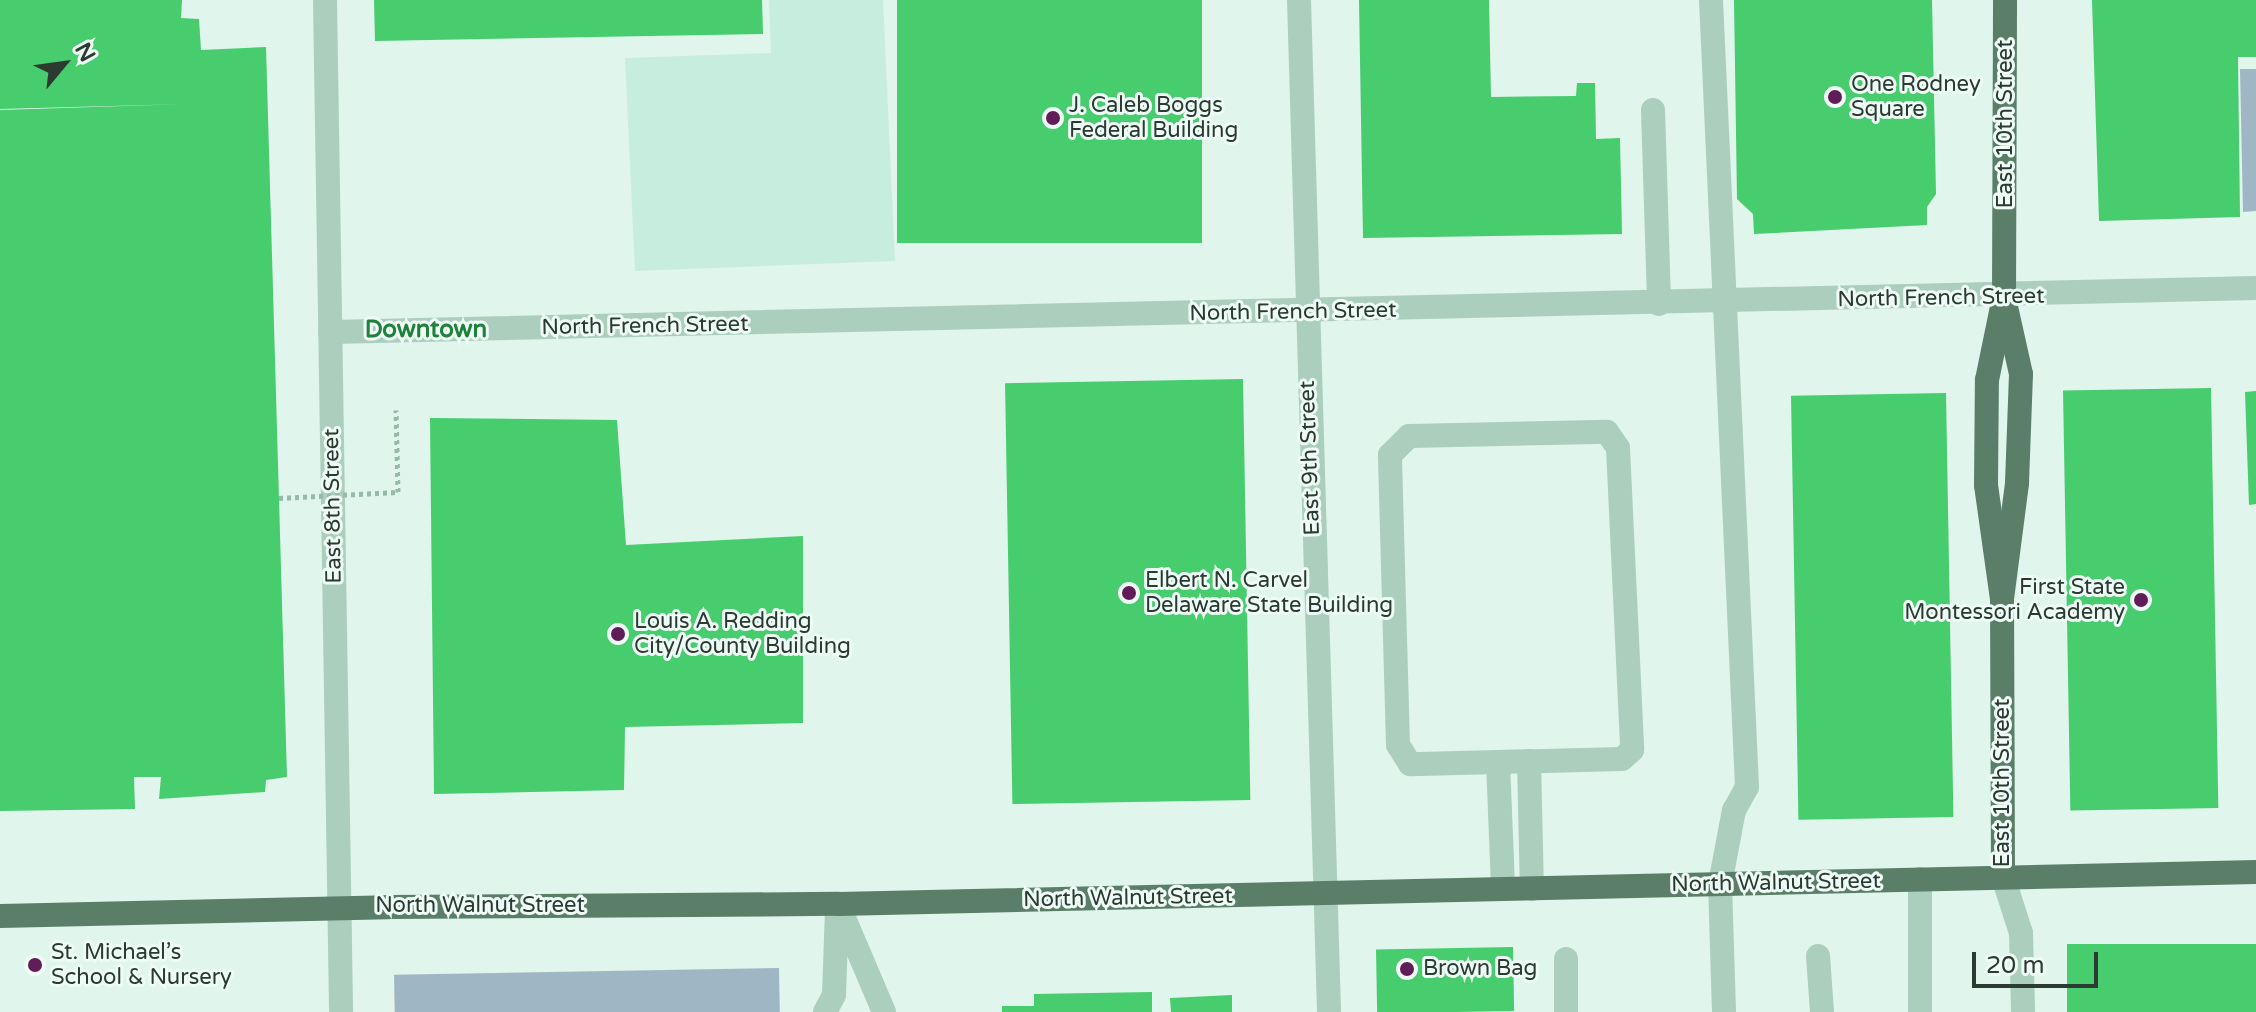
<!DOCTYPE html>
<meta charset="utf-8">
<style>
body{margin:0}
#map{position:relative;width:2256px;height:1012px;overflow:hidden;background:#e0f5ec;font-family:"Varela Round",sans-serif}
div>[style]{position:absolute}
.green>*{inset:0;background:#9fb6c5;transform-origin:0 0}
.plaza>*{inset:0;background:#c7edde}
.building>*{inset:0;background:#47cc6e;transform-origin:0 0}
.minor>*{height:24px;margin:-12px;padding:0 12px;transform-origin:12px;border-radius:12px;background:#abcebd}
.major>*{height:24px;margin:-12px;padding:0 12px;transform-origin:12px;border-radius:12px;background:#5b7e69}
.path-bridge>*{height:5px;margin-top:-2.5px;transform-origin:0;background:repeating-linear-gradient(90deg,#95baa7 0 4px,transparent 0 8px)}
.dots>*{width:22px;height:22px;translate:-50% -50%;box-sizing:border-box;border:4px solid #eefbf6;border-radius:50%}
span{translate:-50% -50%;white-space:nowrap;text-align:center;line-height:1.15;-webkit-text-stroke:6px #eefbf6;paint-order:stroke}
.poi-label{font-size:22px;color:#2b3b31}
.left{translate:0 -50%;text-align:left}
.right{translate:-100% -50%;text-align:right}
.street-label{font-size:22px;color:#2b3b31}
.neighbourhood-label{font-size:24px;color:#1e823b;font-weight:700}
.north{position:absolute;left:24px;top:24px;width:80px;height:80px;-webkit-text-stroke:6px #eefbf6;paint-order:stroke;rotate:61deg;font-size:22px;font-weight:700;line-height:32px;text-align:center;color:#2b3b31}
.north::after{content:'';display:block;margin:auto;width:28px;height:36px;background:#2b3b31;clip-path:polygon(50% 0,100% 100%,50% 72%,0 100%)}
.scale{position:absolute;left:1972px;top:952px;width:126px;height:36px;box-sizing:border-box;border:4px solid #2b3b31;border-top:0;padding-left:10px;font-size:24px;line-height:28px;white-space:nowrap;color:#2b3b31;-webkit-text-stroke:6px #eefbf6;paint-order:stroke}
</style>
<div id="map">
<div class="green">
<i style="clip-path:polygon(2240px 69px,2256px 69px,2256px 211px,2243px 212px)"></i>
<i style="left:779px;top:968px;width:44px;height:385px;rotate:89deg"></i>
</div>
<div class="plaza">
<i style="clip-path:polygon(769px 0,883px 0,895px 261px,635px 271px,625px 58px,771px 53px)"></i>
</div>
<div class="building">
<i style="clip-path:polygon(0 0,182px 0,181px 18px,199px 19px,201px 50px,266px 47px,287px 777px,266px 780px,265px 792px,159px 799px,161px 777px,134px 777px,135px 809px,0 811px,0 110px,186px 104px,0 109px)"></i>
<i style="clip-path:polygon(374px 0,762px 0,763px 34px,375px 41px)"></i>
<i style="left:897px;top:0;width:305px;height:243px"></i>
<i style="clip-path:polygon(1359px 0,1489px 0,1491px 97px,1576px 96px,1577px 83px,1595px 83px,1596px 139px,1620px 138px,1622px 234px,1363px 238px)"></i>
<i style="clip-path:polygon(1734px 0,1932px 0,1936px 194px,1927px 207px,1927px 225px,1754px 234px,1753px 214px,1737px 199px)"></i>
<i style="clip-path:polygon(2092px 0,2256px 0,2256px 57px,2238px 57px,2240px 217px,2099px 221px)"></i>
<i style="left:1243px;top:379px;width:421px;height:238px;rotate:89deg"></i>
<i style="left:2211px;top:388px;width:420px;height:148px;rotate:89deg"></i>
<i style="clip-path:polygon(2256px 391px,2256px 504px,2249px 505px,2245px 392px)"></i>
<i style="left:1946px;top:393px;width:424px;height:155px;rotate:89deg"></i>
<i style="clip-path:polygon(430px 418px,617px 420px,626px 545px,803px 536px,803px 723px,625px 727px,624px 790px,434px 794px)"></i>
<i style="left:2256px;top:944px;width:68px;height:189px;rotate:90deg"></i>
<i style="left:1513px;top:947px;width:64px;height:137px;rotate:89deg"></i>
<i style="clip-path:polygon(1152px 992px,1152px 1012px,1002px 1012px,1002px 1006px,1034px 1006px,1034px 994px)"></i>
<i style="clip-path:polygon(1232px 995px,1232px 1012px,1171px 1012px,1170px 998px)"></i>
</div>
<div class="minor">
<i style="left:325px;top:0;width:1012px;rotate:89.09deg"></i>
<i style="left:1299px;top:0;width:1012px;rotate:88.3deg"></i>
<i style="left:1711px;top:0;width:788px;rotate:87.38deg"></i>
<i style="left:1747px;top:787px;width:26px;rotate:119deg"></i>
<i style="left:1734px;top:810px;width:75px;rotate:100.7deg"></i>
<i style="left:1720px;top:884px;width:128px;rotate:88.2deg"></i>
<i style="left:1653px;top:110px;width:194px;rotate:88.2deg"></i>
<i style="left:330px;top:332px;width:1927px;rotate:-1.31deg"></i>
<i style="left:1607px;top:432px;width:19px;rotate:55deg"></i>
<i style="left:1618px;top:448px;width:302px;rotate:87.3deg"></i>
<i style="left:1632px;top:750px;width:13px;rotate:138deg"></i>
<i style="left:1622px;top:759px;width:212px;rotate:178.6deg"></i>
<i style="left:1410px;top:764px;width:22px;rotate:-122deg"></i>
<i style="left:1398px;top:745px;width:290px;rotate:-91.6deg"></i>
<i style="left:1390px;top:455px;width:27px;rotate:-45deg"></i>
<i style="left:1409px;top:436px;width:198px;rotate:-1.2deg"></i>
<i style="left:1529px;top:761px;width:128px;rotate:88.7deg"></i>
<i style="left:1498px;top:762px;width:127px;rotate:87.7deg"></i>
<i style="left:2003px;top:877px;width:59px;rotate:72.2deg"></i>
<i style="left:2021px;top:933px;width:79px;rotate:88.5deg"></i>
<i style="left:1920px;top:879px;width:133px;rotate:90deg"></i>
<i style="left:838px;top:904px;width:117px;rotate:66.9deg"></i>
<i style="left:1818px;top:956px;width:56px;rotate:85.9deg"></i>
<i style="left:1566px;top:959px;width:53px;rotate:90deg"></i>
<i style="left:825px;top:1012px;width:19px;rotate:-62deg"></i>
<i style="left:834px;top:995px;width:84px;rotate:-88deg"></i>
</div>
<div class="major">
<i style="left:2002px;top:599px;width:115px;rotate:-98deg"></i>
<i style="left:1986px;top:485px;width:105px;rotate:-89.5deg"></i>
<i style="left:1987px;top:380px;width:85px;rotate:-78.4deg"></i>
<i style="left:2004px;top:297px;width:297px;rotate:-89.8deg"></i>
<i style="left:2003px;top:877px;width:278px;rotate:-90.2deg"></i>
<i style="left:2002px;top:599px;width:117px;rotate:-82.6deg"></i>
<i style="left:2017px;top:483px;width:109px;rotate:-87.9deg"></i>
<i style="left:2021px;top:374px;width:69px;rotate:-102.6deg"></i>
<i style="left:0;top:916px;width:388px;rotate:-1.3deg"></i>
<i style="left:388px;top:907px;width:450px;rotate:-0.4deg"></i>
<i style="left:838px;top:904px;width:1418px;rotate:-1.29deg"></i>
</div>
<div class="path-bridge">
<i style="left:279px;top:498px;width:119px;rotate:-2.9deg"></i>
<i style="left:398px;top:492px;width:82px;rotate:-91.4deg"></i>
</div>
<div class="dots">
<i style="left:1835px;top:97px;background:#601d58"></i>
<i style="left:1053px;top:118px;background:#601d58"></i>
<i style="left:1129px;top:593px;background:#601d58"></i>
<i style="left:2141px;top:600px;background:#601d58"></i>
<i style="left:618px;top:634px;background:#601d58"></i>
<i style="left:35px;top:965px;background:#601d58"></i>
<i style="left:1407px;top:969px;background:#601d58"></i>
</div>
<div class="poi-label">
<span class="left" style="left:1851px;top:97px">One Rodney<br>Square</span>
<span class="left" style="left:1069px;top:118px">J. Caleb Boggs<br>Federal Building</span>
<span class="left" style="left:1145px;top:593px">Elbert N. Carvel<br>Delaware State Building</span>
<span class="right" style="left:2125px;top:600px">First State<br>Montessori Academy</span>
<span class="left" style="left:634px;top:634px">Louis A. Redding<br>City/County Building</span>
<span class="left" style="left:51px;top:965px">St. Michael’s<br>School &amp; Nursery</span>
<span class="left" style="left:1423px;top:969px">Brown Bag</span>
</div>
<div class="street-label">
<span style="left:2006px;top:124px;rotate:-90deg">East 10th Street</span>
<span style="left:1941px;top:298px;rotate:-1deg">North French Street</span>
<span style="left:1293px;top:312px;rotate:-1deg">North French Street</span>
<span style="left:645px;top:326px;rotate:-1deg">North French Street</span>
<span style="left:1310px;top:458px;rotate:-92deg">East 9th Street</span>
<span style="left:333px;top:506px;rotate:-91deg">East 8th Street</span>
<span style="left:2003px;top:783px;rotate:-90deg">East 10th Street</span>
<span style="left:1776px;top:883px;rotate:-1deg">North Walnut Street</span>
<span style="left:1128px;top:898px;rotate:-1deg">North Walnut Street</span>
<span style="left:480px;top:906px">North Walnut Street</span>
</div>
<div class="neighbourhood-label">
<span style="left:426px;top:330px">Downtown</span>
</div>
<div class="north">N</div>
<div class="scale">20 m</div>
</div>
